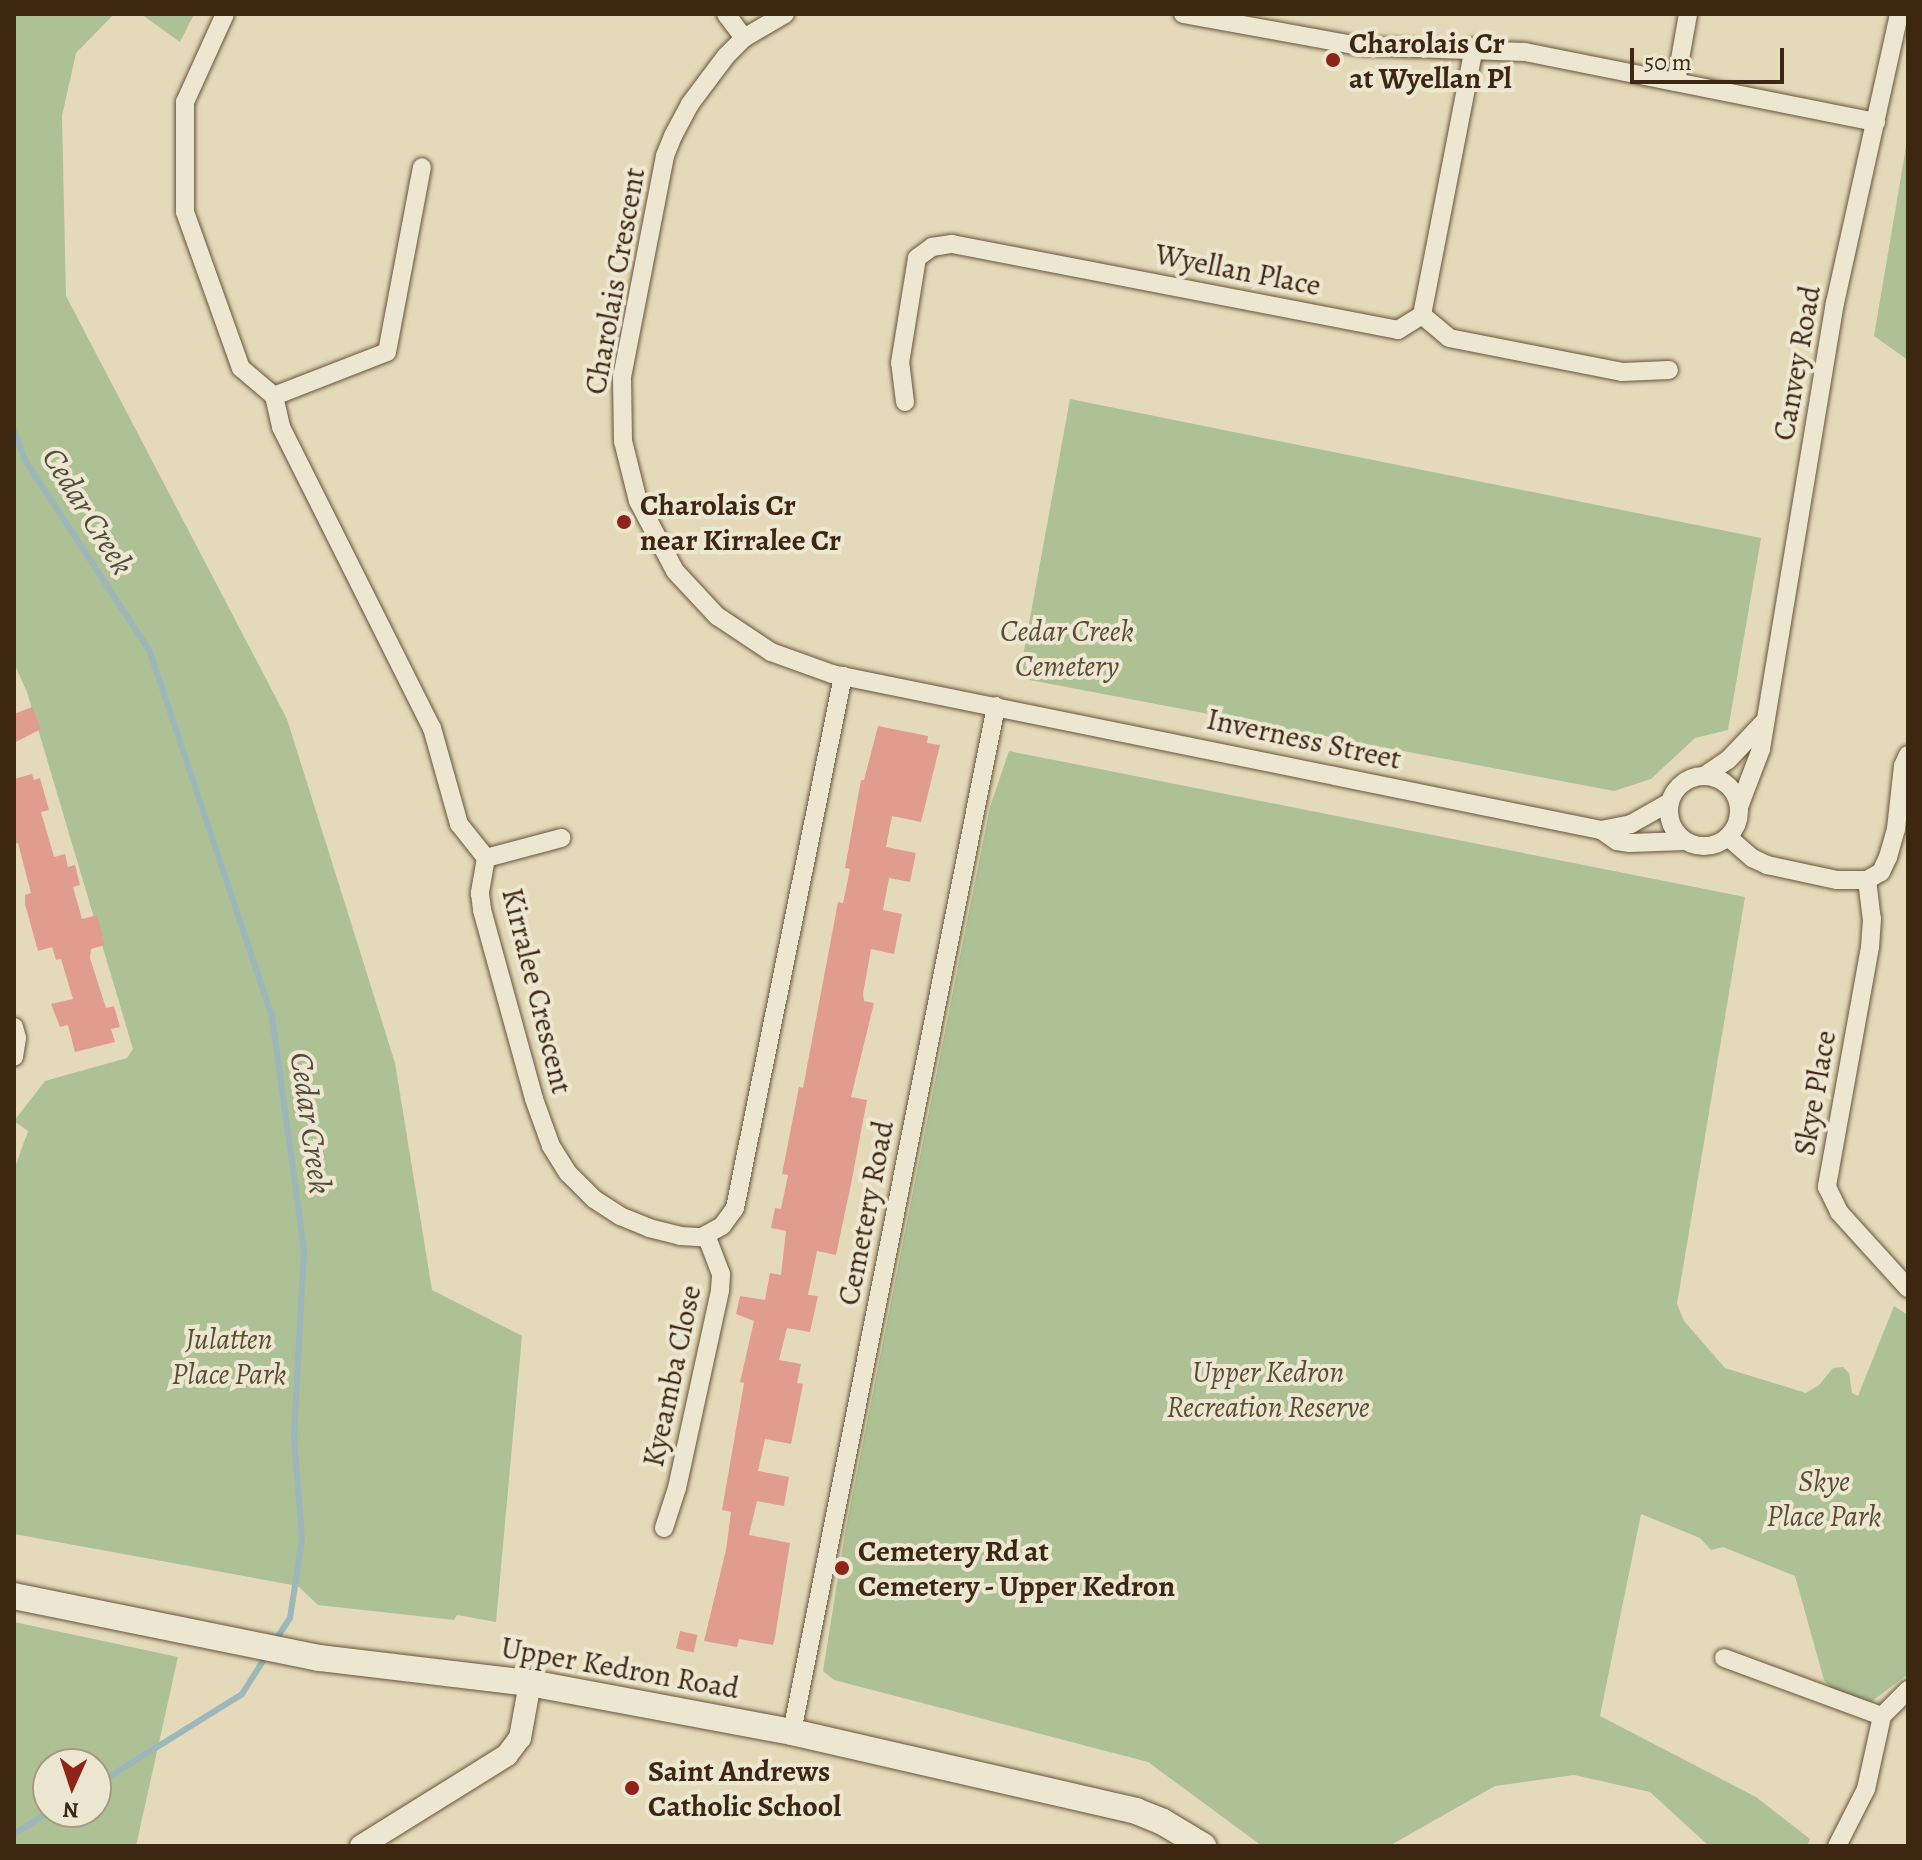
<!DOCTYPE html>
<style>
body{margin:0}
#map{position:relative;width:1922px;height:1860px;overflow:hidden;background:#e4dab9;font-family:Alegreya,serif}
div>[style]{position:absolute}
.green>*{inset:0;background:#adc195}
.stream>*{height:6px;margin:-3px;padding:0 3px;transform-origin:3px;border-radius:3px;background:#9db7bb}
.building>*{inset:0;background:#e09d8d;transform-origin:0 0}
.roads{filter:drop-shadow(0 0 2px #67543c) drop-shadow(0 0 2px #67543c)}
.minor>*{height:18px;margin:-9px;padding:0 9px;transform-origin:9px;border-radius:9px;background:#ede7d2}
.minor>.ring{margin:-9px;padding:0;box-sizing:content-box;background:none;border:18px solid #ede7d2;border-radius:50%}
.tertiary>*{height:22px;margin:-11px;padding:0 11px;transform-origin:11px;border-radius:11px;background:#ede7d2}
.secondary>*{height:26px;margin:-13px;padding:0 13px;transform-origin:13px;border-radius:13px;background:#ede7d2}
.dots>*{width:22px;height:22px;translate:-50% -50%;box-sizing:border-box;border:4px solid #ede7d2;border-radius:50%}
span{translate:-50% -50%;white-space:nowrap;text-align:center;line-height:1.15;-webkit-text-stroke:8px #ede7d2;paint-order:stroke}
.poi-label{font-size:30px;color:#3d2712;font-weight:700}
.left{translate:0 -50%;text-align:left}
.street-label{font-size:30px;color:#3d2712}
.park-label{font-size:30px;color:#594e33;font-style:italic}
.water-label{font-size:32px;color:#554b3c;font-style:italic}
.frame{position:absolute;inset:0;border:16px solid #3d2712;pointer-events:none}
.north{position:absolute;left:32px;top:1748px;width:80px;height:80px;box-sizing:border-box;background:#ede7d2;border:2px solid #a79a85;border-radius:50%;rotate:183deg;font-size:22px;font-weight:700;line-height:32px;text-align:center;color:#3d2712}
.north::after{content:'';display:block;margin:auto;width:28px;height:36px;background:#8f2418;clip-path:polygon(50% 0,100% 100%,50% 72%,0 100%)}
.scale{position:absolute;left:1630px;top:48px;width:154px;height:36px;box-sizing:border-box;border:4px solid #3d2712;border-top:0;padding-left:10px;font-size:24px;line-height:28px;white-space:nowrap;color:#3d2712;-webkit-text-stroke:6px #ede7d2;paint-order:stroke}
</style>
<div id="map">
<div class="green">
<i style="clip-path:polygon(14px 14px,114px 14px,76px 53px,62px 116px,66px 296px,287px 719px,395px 1063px,432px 1290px,522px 1336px,496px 1622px,457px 1615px,454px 1620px,318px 1605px,298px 1586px,14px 1534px,14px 1170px,28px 1131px,14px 1121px,45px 1081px,127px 1058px,133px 1049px,27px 692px,14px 663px)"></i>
<i style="clip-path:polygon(141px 14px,194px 14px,180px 42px)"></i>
<i style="clip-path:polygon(1908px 135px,1908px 360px,1874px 336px)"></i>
<i style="clip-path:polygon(1070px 399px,1761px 538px,1728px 730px,1695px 738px,1651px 779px,1614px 791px,1019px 678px)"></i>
<i style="clip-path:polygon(1009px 751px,1745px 897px,1677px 1304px,1684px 1321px,1725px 1368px,1806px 1393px,1819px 1385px,1833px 1368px,1843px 1367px,1849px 1373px,1852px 1393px,1858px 1396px,1894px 1306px,1908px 1315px,1908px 1674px,1871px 1702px,1853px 1701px,1836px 1693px,1824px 1680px,1795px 1576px,1723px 1547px,1711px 1550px,1700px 1538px,1641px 1514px,1600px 1716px,1756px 1797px,1810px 1839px,1807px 1846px,1709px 1846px,1650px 1792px,1574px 1775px,1495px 1786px,1389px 1846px,1262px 1846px,1148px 1762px,834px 1680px,823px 1671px,846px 1527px,964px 936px,990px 807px)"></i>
<i style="clip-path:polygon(evenodd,14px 1622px,178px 1657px,136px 1846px,14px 1846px,14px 1622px,48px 1764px,96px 1764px,96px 1812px,48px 1812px,48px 1764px)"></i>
</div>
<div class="stream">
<i style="left:14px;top:430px;width:32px;rotate:70deg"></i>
<i style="left:25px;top:460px;width:229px;rotate:56.9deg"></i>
<i style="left:150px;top:652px;width:384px;rotate:71.5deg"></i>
<i style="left:272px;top:1016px;width:236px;rotate:82.2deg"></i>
<i style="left:304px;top:1250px;width:187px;rotate:93.1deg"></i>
<i style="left:294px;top:1437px;width:102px;rotate:85.5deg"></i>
<i style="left:302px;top:1539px;width:80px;rotate:98.6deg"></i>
<i style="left:290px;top:1618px;width:30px;rotate:123deg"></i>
<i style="left:96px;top:1785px;width:172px;rotate:-31.9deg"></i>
<i style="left:242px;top:1694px;width:45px;rotate:-57.7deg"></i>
<i style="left:14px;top:1834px;width:41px;rotate:-32.2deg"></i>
</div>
<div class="building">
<i style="clip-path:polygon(32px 707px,41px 729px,14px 743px,14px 714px)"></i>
<i style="clip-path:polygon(878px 726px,928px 736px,927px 743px,940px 745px,921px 822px,892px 816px,886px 847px,916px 853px,910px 882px,889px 878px,883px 910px,902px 914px,894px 954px,871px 949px,863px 994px,864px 1001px,874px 1003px,851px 1097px,867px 1100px,851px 1184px,836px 1255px,817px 1251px,808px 1295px,818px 1296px,810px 1332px,787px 1328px,779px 1360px,801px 1364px,797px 1383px,803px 1384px,791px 1444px,765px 1439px,758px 1471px,789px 1477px,784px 1506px,757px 1501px,749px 1535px,790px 1543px,775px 1637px,773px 1645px,739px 1639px,737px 1647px,704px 1641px,726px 1550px,731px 1512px,722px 1510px,744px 1383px,740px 1382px,754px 1321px,736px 1314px,740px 1296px,765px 1300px,770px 1273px,781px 1275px,786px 1231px,771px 1228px,775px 1208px,781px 1209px,788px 1175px,782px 1174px,799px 1087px,803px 1088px,838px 902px,843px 903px,850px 869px,845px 868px,861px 780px,864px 780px)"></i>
<i style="clip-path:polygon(32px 774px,34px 780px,40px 778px,49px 810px,41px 812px,54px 857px,65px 854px,68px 867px,75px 865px,80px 885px,73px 887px,82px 919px,97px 915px,105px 945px,91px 949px,90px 958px,106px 1008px,114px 1006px,120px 1027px,111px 1029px,115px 1042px,75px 1052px,68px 1025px,60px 1027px,51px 1004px,73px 999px,61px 959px,56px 960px,52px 947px,38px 951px,25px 904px,25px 895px,31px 893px,18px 843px,14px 844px,14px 779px)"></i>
<i style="left:680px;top:1631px;width:18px;height:18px;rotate:13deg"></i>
</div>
<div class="roads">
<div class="minor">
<i style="left:225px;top:14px;width:97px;rotate:114.4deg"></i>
<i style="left:185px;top:102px;width:110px;rotate:90deg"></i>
<i style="left:185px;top:212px;width:166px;rotate:70.3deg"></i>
<i style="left:241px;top:368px;width:43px;rotate:40.3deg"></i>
<i style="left:274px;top:396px;width:32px;rotate:77deg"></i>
<i style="left:281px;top:427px;width:337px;rotate:63.4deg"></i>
<i style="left:432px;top:728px;width:100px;rotate:74.3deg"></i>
<i style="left:459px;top:824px;width:43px;rotate:51.5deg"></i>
<i style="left:486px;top:858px;width:36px;rotate:100deg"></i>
<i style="left:480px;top:893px;width:17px;rotate:83deg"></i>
<i style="left:482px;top:910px;width:196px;rotate:74.6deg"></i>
<i style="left:534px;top:1099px;width:50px;rotate:70.1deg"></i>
<i style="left:551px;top:1146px;width:32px;rotate:58deg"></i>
<i style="left:568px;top:1173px;width:37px;rotate:45deg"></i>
<i style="left:594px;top:1199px;width:31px;rotate:33deg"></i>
<i style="left:620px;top:1216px;width:31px;rotate:22deg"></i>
<i style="left:649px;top:1228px;width:32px;rotate:14deg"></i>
<i style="left:680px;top:1236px;width:22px;rotate:3deg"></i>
<i style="left:702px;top:1237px;width:23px;rotate:-29deg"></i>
<i style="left:722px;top:1226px;width:22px;rotate:-54deg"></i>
<i style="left:735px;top:1208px;width:543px;rotate:-78.52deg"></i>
<i style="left:726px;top:14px;width:30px;rotate:53deg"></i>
<i style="left:785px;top:14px;width:48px;rotate:149.7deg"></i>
<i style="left:744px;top:38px;width:25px;rotate:135deg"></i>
<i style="left:726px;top:56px;width:60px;rotate:126.9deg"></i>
<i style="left:690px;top:104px;width:36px;rotate:118deg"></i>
<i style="left:673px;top:136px;width:22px;rotate:112deg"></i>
<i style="left:665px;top:156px;width:225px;rotate:101deg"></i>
<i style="left:622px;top:377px;width:64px;rotate:89.1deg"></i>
<i style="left:623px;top:441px;width:62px;rotate:76deg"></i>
<i style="left:638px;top:501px;width:79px;rotate:62.1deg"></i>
<i style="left:675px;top:571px;width:62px;rotate:47deg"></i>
<i style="left:717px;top:616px;width:65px;rotate:33.7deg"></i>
<i style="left:771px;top:652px;width:65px;rotate:19.8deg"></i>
<i style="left:832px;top:674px;width:785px;rotate:11.47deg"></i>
<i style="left:1601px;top:830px;width:31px;rotate:-11deg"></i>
<i style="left:1631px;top:824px;width:45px;rotate:-29.4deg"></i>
<i style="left:1183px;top:14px;width:179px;rotate:10.3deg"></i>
<i style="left:1359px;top:46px;width:166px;rotate:2.1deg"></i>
<i style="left:1525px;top:52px;width:358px;rotate:11.3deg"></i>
<i style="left:1676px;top:82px;width:69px;rotate:-80deg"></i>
<i style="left:1422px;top:315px;width:35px;rotate:40deg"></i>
<i style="left:1449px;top:338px;width:176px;rotate:11.1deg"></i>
<i style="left:1622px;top:372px;width:47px;rotate:-2.4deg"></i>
<i style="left:274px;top:396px;width:121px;rotate:-21.3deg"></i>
<i style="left:387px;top:352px;width:188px;rotate:-79.3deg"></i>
<i style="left:905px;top:402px;width:39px;rotate:-97deg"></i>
<i style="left:900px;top:363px;width:106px;rotate:-80.8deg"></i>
<i style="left:917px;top:258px;width:19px;rotate:-36deg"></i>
<i style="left:932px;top:247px;width:20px;rotate:-9deg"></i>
<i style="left:952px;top:244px;width:454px;rotate:10.9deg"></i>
<i style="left:1398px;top:330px;width:28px;rotate:-32deg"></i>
<i style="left:1422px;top:315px;width:273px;rotate:-79deg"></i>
<i class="ring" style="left:1669px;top:776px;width:52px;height:52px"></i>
<i style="left:1704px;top:776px;width:29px;rotate:-34deg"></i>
<i style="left:1728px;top:760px;width:51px;rotate:-46.6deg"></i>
<i style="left:1739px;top:807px;width:62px;rotate:-69.2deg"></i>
<i style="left:1761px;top:749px;width:452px;rotate:-80.6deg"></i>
<i style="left:1835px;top:303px;width:296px;rotate:-77.5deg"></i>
<i style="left:1601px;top:830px;width:19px;rotate:35deg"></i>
<i style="left:1617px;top:841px;width:13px;rotate:9deg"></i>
<i style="left:1630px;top:843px;width:55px;rotate:-2.1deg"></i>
<i style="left:1728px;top:837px;width:32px;rotate:41deg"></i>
<i style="left:1752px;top:858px;width:17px;rotate:25deg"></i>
<i style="left:1767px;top:865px;width:72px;rotate:12.1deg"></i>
<i style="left:1837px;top:880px;width:30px"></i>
<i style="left:1867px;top:880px;width:16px;rotate:-30deg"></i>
<i style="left:1881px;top:872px;width:17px;rotate:-65deg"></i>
<i style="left:1888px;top:857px;width:29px;rotate:-74deg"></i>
<i style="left:1896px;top:829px;width:63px;rotate:-83.7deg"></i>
<i style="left:1903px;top:766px;width:12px;rotate:-66deg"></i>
<i style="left:486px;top:858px;width:78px;rotate:-14.9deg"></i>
<i style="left:1867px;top:880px;width:39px;rotate:83deg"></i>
<i style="left:1872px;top:919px;width:28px;rotate:94deg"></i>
<i style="left:1870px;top:947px;width:244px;rotate:100.2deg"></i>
<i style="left:1827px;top:1187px;width:28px;rotate:64deg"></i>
<i style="left:1839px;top:1212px;width:103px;rotate:47.8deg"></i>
<i style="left:14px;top:1027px;width:11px;rotate:75deg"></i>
<i style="left:17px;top:1038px;width:19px;rotate:99deg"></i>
<i style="left:664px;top:1528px;width:42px;rotate:-72deg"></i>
<i style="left:677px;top:1488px;width:203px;rotate:-77.7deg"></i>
<i style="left:720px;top:1290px;width:16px;rotate:-86deg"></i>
<i style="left:721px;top:1274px;width:42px;rotate:-111deg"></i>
<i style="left:1724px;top:1658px;width:168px;rotate:20.2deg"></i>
<i style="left:792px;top:1732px;width:1046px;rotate:-78.75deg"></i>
<i style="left:1837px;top:1846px;width:64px;rotate:-63deg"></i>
<i style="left:1866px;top:1789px;width:75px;rotate:-77.6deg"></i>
<i style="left:1882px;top:1716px;width:37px;rotate:-45deg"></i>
</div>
<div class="tertiary">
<i style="left:361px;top:1846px;width:172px;rotate:-31.9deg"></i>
<i style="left:507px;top:1755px;width:21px;rotate:-53deg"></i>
<i style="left:520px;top:1738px;width:56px;rotate:-79.7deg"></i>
</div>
<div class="secondary">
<i style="left:14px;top:1596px;width:311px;rotate:11.5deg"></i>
<i style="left:319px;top:1658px;width:212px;rotate:6.8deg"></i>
<i style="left:530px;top:1683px;width:267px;rotate:10.6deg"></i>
<i style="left:792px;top:1732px;width:353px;rotate:12.9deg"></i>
<i style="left:1136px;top:1811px;width:29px;rotate:22deg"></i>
<i style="left:1163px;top:1822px;width:47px;rotate:31deg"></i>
</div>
</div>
<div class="dots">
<i style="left:1333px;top:60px;background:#8f2418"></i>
<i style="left:624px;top:522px;background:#8f2418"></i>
<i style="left:842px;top:1568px;background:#8f2418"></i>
<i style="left:632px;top:1788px;background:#8f2418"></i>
</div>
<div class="poi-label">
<span class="left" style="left:1349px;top:60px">Charolais Cr<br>at Wyellan Pl</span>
<span class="left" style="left:640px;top:522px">Charolais Cr<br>near Kirralee Cr</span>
<span class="left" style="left:858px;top:1568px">Cemetery Rd at<br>Cemetery - Upper Kedron</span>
<span class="left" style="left:648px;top:1788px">Saint Andrews<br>Catholic School</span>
</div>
<div class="street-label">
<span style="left:1238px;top:270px;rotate:11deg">Wyellan Place</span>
<span style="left:615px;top:281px;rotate:-80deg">Charolais Crescent</span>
<span style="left:1797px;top:363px;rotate:-80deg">Canvey Road</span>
<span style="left:1304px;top:739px;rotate:12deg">Inverness Street</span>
<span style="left:537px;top:991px;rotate:76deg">Kirralee Crescent</span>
<span style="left:1815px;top:1093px;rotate:-80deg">Skye Place</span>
<span style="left:866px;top:1213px;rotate:-79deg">Cemetery Road</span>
<span style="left:672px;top:1376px;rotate:-78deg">Kyeamba Close</span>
<span style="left:620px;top:1668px;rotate:10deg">Upper Kedron Road</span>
</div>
<div class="park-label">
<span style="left:1067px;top:648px">Cedar Creek<br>Cemetery</span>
<span style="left:229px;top:1356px">Julatten<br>Place Park</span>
<span style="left:1268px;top:1389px">Upper Kedron<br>Recreation Reserve</span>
<span style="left:1824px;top:1498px">Skye<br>Place Park</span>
</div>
<div class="water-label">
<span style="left:88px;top:511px;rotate:58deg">Cedar Creek</span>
<span style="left:311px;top:1123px;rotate:82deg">Cedar Creek</span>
</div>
<div class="frame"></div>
<div class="north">N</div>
<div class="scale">50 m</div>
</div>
